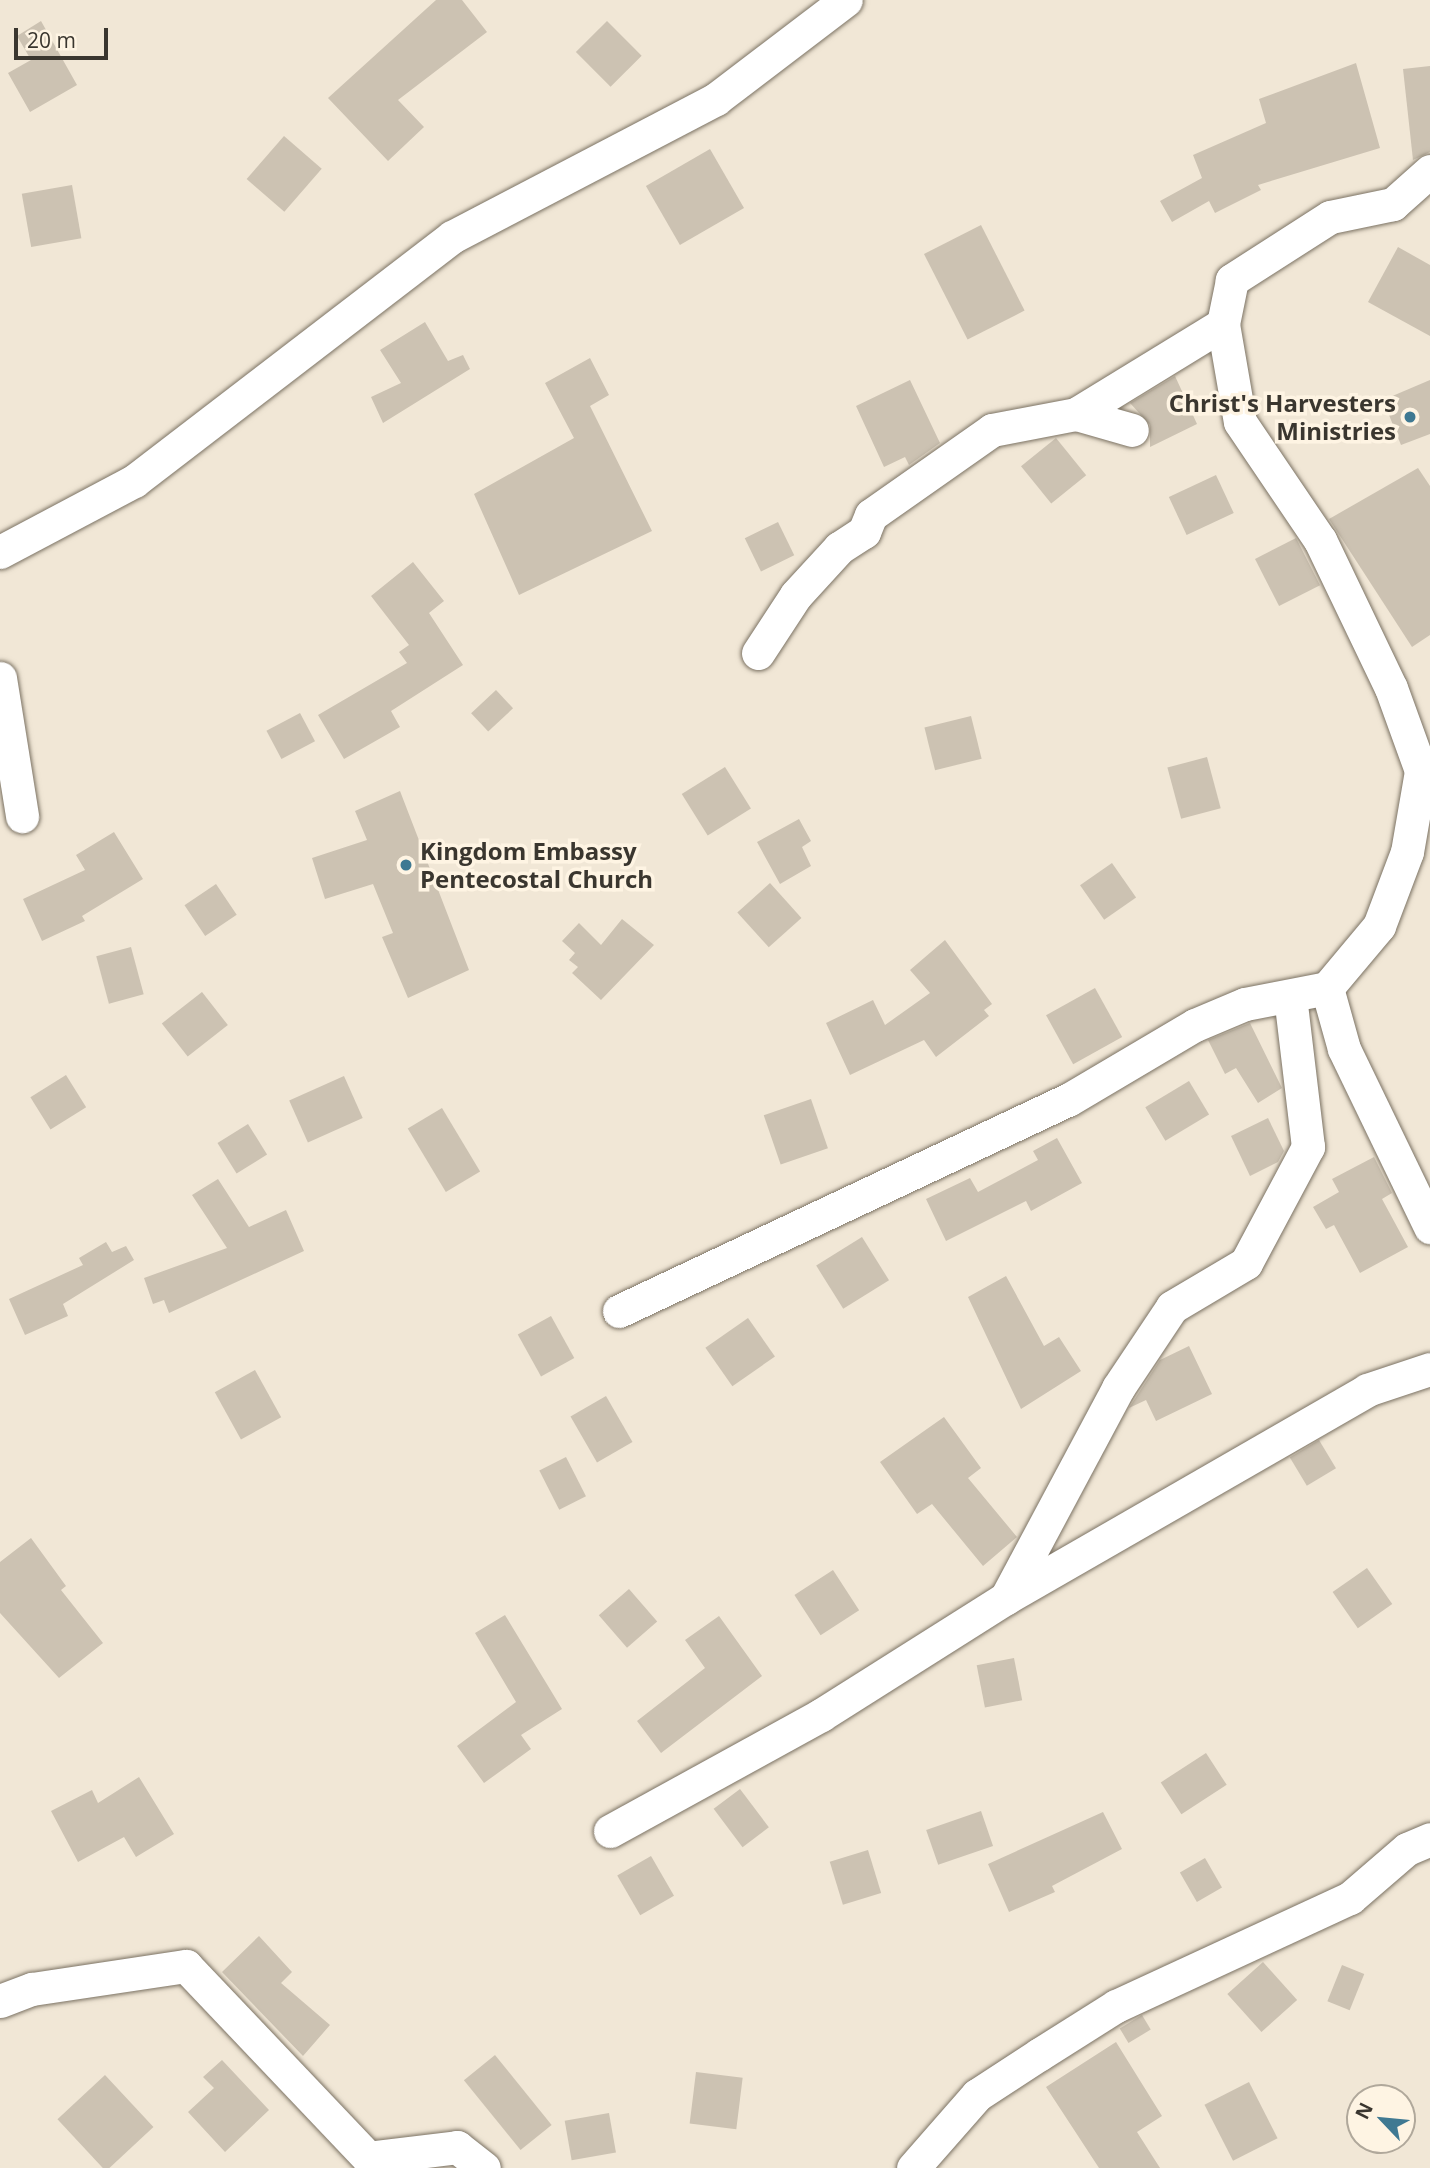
<!DOCTYPE html>
<style>
body{margin:0}
#map{position:relative;width:1430px;height:2168px;overflow:hidden;background:#f1e7d6;font-family:"Open Sans",sans-serif}
div>[style]{position:absolute}
.building>*{inset:0;background:#ccc2b2;transform-origin:0 0}
.roads{filter:drop-shadow(0 0 2px #7b7263) drop-shadow(0 0 2px #7b7263)}
.minor>*{height:33px;margin:-16.5px;padding:0 16.5px;transform-origin:16.5px;border-radius:16.5px;background:#fff}
.dots>*{width:19px;height:19px;translate:-50% -50%;box-sizing:border-box;border:4px solid #fef4e3;border-radius:50%}
span{translate:-50% -50%;white-space:nowrap;text-align:center;line-height:1.15;-webkit-text-stroke:7px #fef4e3;paint-order:stroke}
.poi-label{font-size:24px;color:#3a362f;font-weight:700}
.right{translate:-100% -50%;text-align:right}
.left{translate:0 -50%;text-align:left}
.north{position:absolute;left:1346px;top:2084px;width:70px;height:70px;box-sizing:border-box;background:#fef4e3;border:2px solid #b0a89b;border-radius:50%;rotate:296deg;font-size:19px;font-weight:700;line-height:28px;text-align:center;color:#3a362f}
.north::after{content:'';display:block;margin:auto;width:24px;height:32px;background:#3f7992;clip-path:polygon(50% 0,100% 100%,50% 72%,0 100%)}
.scale{position:absolute;left:14px;top:28px;width:94px;height:32px;box-sizing:border-box;border:4px solid #3a362f;border-top:0;padding-left:9px;font-size:21px;line-height:24px;white-space:nowrap;color:#3a362f;-webkit-text-stroke:5px #fef4e3;paint-order:stroke}
</style>
<div id="map">
<div class="building">
<i style="clip-path:polygon(436px 0,462px 0,487px 32px,398px 100px,424px 127px,388px 161px,328px 98px)"></i>
<i style="clip-path:polygon(41px 21px,77px 85px,30px 112px,8px 73px,31px 60px,17px 36px)"></i>
<i style="left:607px;top:21px;width:49px;height:44px;rotate:45deg"></i>
<i style="clip-path:polygon(1356px 63px,1380px 148px,1258px 185px,1261px 190px,1215px 213px,1209px 201px,1172px 222px,1160px 201px,1202px 178px,1193px 155px,1266px 123px,1259px 99px)"></i>
<i style="clip-path:polygon(1430px 66px,1430px 152px,1413px 160px,1403px 69px)"></i>
<i style="left:284px;top:136px;width:50px;height:57px;rotate:41deg"></i>
<i style="left:710px;top:149px;width:68px;height:74px;rotate:60deg"></i>
<i style="left:72px;top:185px;width:54px;height:51px;rotate:80deg"></i>
<i style="left:981px;top:225px;width:96px;height:64px;rotate:63deg"></i>
<i style="clip-path:polygon(1398px 247px,1430px 265px,1430px 336px,1368px 302px)"></i>
<i style="clip-path:polygon(425px 322px,448px 361px,463px 355px,470px 369px,383px 423px,371px 397px,401px 383px,380px 350px)"></i>
<i style="clip-path:polygon(590px 358px,609px 395px,590px 406px,652px 531px,519px 595px,474px 494px,574px 438px,545px 383px)"></i>
<i style="clip-path:polygon(1175px 376px,1197px 424px,1150px 447px,1150px 425px,1130px 403px)"></i>
<i style="clip-path:polygon(910px 380px,940px 443px,909px 465px,905px 457px,884px 467px,856px 406px)"></i>
<i style="clip-path:polygon(1430px 380px,1430px 434px,1401px 445px,1383px 400px)"></i>
<i style="left:1056px;top:438px;width:48px;height:45px;rotate:51deg"></i>
<i style="clip-path:polygon(1418px 468px,1430px 486px,1430px 635px,1412px 647px,1329px 519px)"></i>
<i style="left:1216px;top:475px;width:42px;height:52px;rotate:65deg"></i>
<i style="left:778px;top:522px;width:37px;height:37px;rotate:64deg"></i>
<i style="left:1296px;top:538px;width:53px;height:46px;rotate:63deg"></i>
<i style="clip-path:polygon(413px 562px,444px 601px,429px 613px,463px 665px,391px 711px,400px 727px,344px 759px,318px 715px,407px 663px,399px 652px,409px 645px,371px 596px)"></i>
<i style="left:496px;top:690px;width:25px;height:34px;rotate:47deg"></i>
<i style="left:300px;top:713px;width:32px;height:38px;rotate:62deg"></i>
<i style="left:971px;top:716px;width:44px;height:48px;rotate:76deg"></i>
<i style="left:1207px;top:757px;width:53px;height:41px;rotate:75deg"></i>
<i style="left:725px;top:767px;width:49px;height:51px;rotate:58deg"></i>
<i style="clip-path:polygon(400px 791px,469px 970px,408px 998px,382px 937px,393px 933px,373px 884px,325px 899px,312px 858px,367px 840px,355px 811px)"></i>
<i style="clip-path:polygon(799px 819px,811px 841px,802px 847px,811px 866px,780px 884px,757px 842px)"></i>
<i style="clip-path:polygon(114px 832px,143px 879px,82px 916px,85px 921px,42px 941px,23px 899px,85px 870px,76px 855px)"></i>
<i style="left:1112px;top:863px;width:42px;height:39px;rotate:55deg"></i>
<i style="left:770px;top:883px;width:47px;height:44px;rotate:48deg"></i>
<i style="left:216px;top:884px;width:37px;height:38px;rotate:56deg"></i>
<i style="clip-path:polygon(622px 919px,654px 945px,601px 1000px,572px 973px,578px 967px,569px 960px,575px 953px,562px 941px,579px 923px,601px 945px)"></i>
<i style="clip-path:polygon(945px 940px,992px 1004px,984px 1010px,989px 1016px,936px 1057px,924px 1040px,850px 1075px,826px 1023px,873px 1000px,885px 1025px,930px 993px,910px 970px)"></i>
<i style="left:131px;top:947px;width:49px;height:36px;rotate:75deg"></i>
<i style="left:1095px;top:988px;width:56px;height:56px;rotate:61deg"></i>
<i style="left:202px;top:992px;width:42px;height:51px;rotate:52deg"></i>
<i style="clip-path:polygon(1250px 1023px,1282px 1088px,1258px 1103px,1236px 1068px,1225px 1074px,1208px 1040px)"></i>
<i style="left:66px;top:1075px;width:38px;height:42px;rotate:58deg"></i>
<i style="left:344px;top:1076px;width:46px;height:60px;rotate:66deg"></i>
<i style="left:1189px;top:1081px;width:39px;height:51px;rotate:59deg"></i>
<i style="left:811px;top:1099px;width:52px;height:50px;rotate:71deg"></i>
<i style="left:442px;top:1108px;width:74px;height:40px;rotate:59deg"></i>
<i style="clip-path:polygon(1268px 1118px,1284px 1151px,1278px 1162px,1250px 1176px,1231px 1136px)"></i>
<i style="left:248px;top:1124px;width:36px;height:36px;rotate:58deg"></i>
<i style="clip-path:polygon(1057px 1138px,1082px 1183px,1031px 1211px,1026px 1201px,946px 1241px,926px 1199px,970px 1178px,978px 1192px,1038px 1160px,1033px 1151px)"></i>
<i style="clip-path:polygon(1374px 1157px,1392px 1193px,1382px 1199px,1408px 1247px,1360px 1273px,1334px 1225px,1326px 1229px,1313px 1207px,1339px 1192px,1332px 1179px)"></i>
<i style="clip-path:polygon(218px 1179px,249px 1227px,286px 1210px,304px 1251px,169px 1313px,164px 1300px,153px 1304px,144px 1278px,227px 1248px,192px 1195px)"></i>
<i style="left:862px;top:1237px;width:51px;height:54px;rotate:58deg"></i>
<i style="clip-path:polygon(106px 1242px,112px 1252px,126px 1246px,134px 1260px,63px 1304px,68px 1316px,25px 1335px,9px 1299px,83px 1265px,79px 1258px)"></i>
<i style="clip-path:polygon(1006px 1276px,1044px 1346px,1059px 1337px,1081px 1371px,1021px 1409px,968px 1297px)"></i>
<i style="left:551px;top:1316px;width:48px;height:38px;rotate:61deg"></i>
<i style="left:748px;top:1318px;width:47px;height:52px;rotate:55deg"></i>
<i style="clip-path:polygon(1189px 1346px,1212px 1394px,1156px 1421px,1146px 1400px,1129px 1408px,1160px 1360px)"></i>
<i style="left:255px;top:1370px;width:54px;height:46px;rotate:61deg"></i>
<i style="left:606px;top:1396px;width:53px;height:41px;rotate:60deg"></i>
<i style="clip-path:polygon(944px 1417px,981px 1468px,968px 1478px,1017px 1537px,983px 1566px,932px 1504px,917px 1514px,880px 1462px)"></i>
<i style="left:1319px;top:1440px;width:33px;height:34px;rotate:59deg"></i>
<i style="left:566px;top:1457px;width:44px;height:30px;rotate:63deg"></i>
<i style="clip-path:polygon(31px 1538px,66px 1586px,61px 1590px,103px 1643px,59px 1678px,0 1613px,0 1562px)"></i>
<i style="left:1367px;top:1568px;width:44px;height:42px;rotate:55deg"></i>
<i style="left:833px;top:1570px;width:48px;height:46px;rotate:57deg"></i>
<i style="left:629px;top:1589px;width:43px;height:40px;rotate:49deg"></i>
<i style="clip-path:polygon(505px 1615px,562px 1709px,521px 1735px,531px 1749px,484px 1783px,457px 1746px,516px 1702px,475px 1633px)"></i>
<i style="clip-path:polygon(719px 1616px,762px 1676px,661px 1753px,637px 1721px,705px 1668px,685px 1640px)"></i>
<i style="left:1014px;top:1658px;width:43px;height:38px;rotate:79deg"></i>
<i style="left:1206px;top:1753px;width:38px;height:54px;rotate:57deg"></i>
<i style="clip-path:polygon(139px 1777px,174px 1834px,136px 1857px,124px 1837px,78px 1862px,51px 1811px,92px 1790px,98px 1803px)"></i>
<i style="left:740px;top:1789px;width:48px;height:33px;rotate:53deg"></i>
<i style="left:981px;top:1811px;width:37px;height:58px;rotate:71deg"></i>
<i style="clip-path:polygon(1103px 1812px,1122px 1849px,1052px 1886px,1055px 1892px,1009px 1912px,988px 1864px)"></i>
<i style="left:868px;top:1850px;width:45px;height:40px;rotate:73deg"></i>
<i style="left:651px;top:1856px;width:46px;height:39px;rotate:60deg"></i>
<i style="left:1205px;top:1858px;width:34px;height:29px;rotate:60deg"></i>
<i style="clip-path:polygon(259px 1936px,292px 1972px,281px 1983px,330px 2025px,303px 2056px,222px 1972px)"></i>
<i style="left:1263px;top:1962px;width:51px;height:48px;rotate:48deg"></i>
<i style="left:1342px;top:1965px;width:24px;height:39px;rotate:22deg"></i>
<i style="left:1142px;top:2015px;width:17px;height:26px;rotate:59deg"></i>
<i style="clip-path:polygon(1116px 2042px,1162px 2116px,1137px 2132px,1160px 2168px,1099px 2168px,1046px 2087px)"></i>
<i style="left:495px;top:2055px;width:90px;height:40px;rotate:51deg"></i>
<i style="clip-path:polygon(222px 2060px,269px 2110px,225px 2152px,188px 2112px,214px 2088px,203px 2077px)"></i>
<i style="left:696px;top:2072px;width:47px;height:52px;rotate:7deg"></i>
<i style="left:105px;top:2075px;width:71px;height:65px;rotate:47deg"></i>
<i style="left:1249px;top:2082px;width:63px;height:50px;rotate:63deg"></i>
<i style="left:609px;top:2113px;width:40px;height:45px;rotate:80deg"></i>
</div>
<div class="roads">
<div class="minor">
<i style="left:1430px;top:171px;width:50px;rotate:138.3deg"></i>
<i style="left:1393px;top:204px;width:64px;rotate:168.3deg"></i>
<i style="left:1330px;top:217px;width:117px;rotate:147.3deg"></i>
<i style="left:1232px;top:280px;width:45px;rotate:101.6deg"></i>
<i style="left:1223px;top:324px;width:99px;rotate:80.2deg"></i>
<i style="left:1240px;top:422px;width:143px;rotate:55.9deg"></i>
<i style="left:1320px;top:540px;width:164px;rotate:64.4deg"></i>
<i style="left:1391px;top:688px;width:88px;rotate:70.1deg"></i>
<i style="left:1421px;top:771px;width:11px;rotate:-34deg"></i>
<i style="left:1076px;top:414px;width:172px;rotate:-31.5deg"></i>
<i style="left:0;top:552px;width:152px;rotate:-27.9deg"></i>
<i style="left:134px;top:481px;width:401px;rotate:-37.5deg"></i>
<i style="left:452px;top:237px;width:298px;rotate:-27.6deg"></i>
<i style="left:716px;top:99px;width:163px;rotate:-37.3deg"></i>
<i style="left:758px;top:653px;width:69px;rotate:-56.8deg"></i>
<i style="left:796px;top:595px;width:64px;rotate:-47.5deg"></i>
<i style="left:839px;top:548px;width:30px;rotate:-33deg"></i>
<i style="left:864px;top:532px;width:18px;rotate:-68deg"></i>
<i style="left:871px;top:515px;width:148px;rotate:-35.1deg"></i>
<i style="left:992px;top:430px;width:86px;rotate:-10.8deg"></i>
<i style="left:1076px;top:414px;width:58px;rotate:15.9deg"></i>
<i style="left:0;top:678px;width:140px;rotate:80.9deg"></i>
<i style="left:1327px;top:988px;width:81px;rotate:-50deg"></i>
<i style="left:1379px;top:926px;width:79px;rotate:-69.3deg"></i>
<i style="left:1407px;top:852px;width:82px;rotate:-80.2deg"></i>
<i style="left:619px;top:1311px;width:496px;rotate:-25.2deg"></i>
<i style="left:1068px;top:1100px;width:147px;rotate:-30.6deg"></i>
<i style="left:1195px;top:1025px;width:54px;rotate:-22.8deg"></i>
<i style="left:1245px;top:1004px;width:84px;rotate:-11deg"></i>
<i style="left:1327px;top:988px;width:63px;rotate:74.4deg"></i>
<i style="left:1344px;top:1049px;width:198px;rotate:64.2deg"></i>
<i style="left:1006px;top:1598px;width:238px;rotate:-61.9deg"></i>
<i style="left:1118px;top:1388px;width:97px;rotate:-56.3deg"></i>
<i style="left:1172px;top:1307px;width:86px;rotate:-30.7deg"></i>
<i style="left:1246px;top:1263px;width:132px;rotate:-61.9deg"></i>
<i style="left:1308px;top:1147px;width:152px;rotate:-96.8deg"></i>
<i style="left:610px;top:1831px;width:241px;rotate:-28.8deg"></i>
<i style="left:821px;top:1715px;width:219px;rotate:-32.3deg"></i>
<i style="left:1006px;top:1598px;width:417px;rotate:-29.9deg"></i>
<i style="left:1367px;top:1390px;width:66px;rotate:-18.4deg"></i>
<i style="left:0;top:2001px;width:34px;rotate:-21deg"></i>
<i style="left:32px;top:1989px;width:156px;rotate:-8.5deg"></i>
<i style="left:186px;top:1966px;width:265px;rotate:46.5deg"></i>
<i style="left:368px;top:2158px;width:90px;rotate:-7deg"></i>
<i style="left:457px;top:2147px;width:34px;rotate:38deg"></i>
<i style="left:913px;top:2168px;width:97px;rotate:-48.8deg"></i>
<i style="left:977px;top:2095px;width:75px;rotate:-33.1deg"></i>
<i style="left:1040px;top:2054px;width:90px;rotate:-32.3deg"></i>
<i style="left:1116px;top:2006px;width:258px;rotate:-24.8deg"></i>
<i style="left:1350px;top:1898px;width:75px;rotate:-40.7deg"></i>
<i style="left:1407px;top:1849px;width:25px;rotate:-23deg"></i>
</div>
</div>
<div class="dots">
<i style="left:1410px;top:417px;background:#3f7992"></i>
<i style="left:406px;top:865px;background:#3f7992"></i>
</div>
<div class="poi-label">
<span class="right" style="left:1396px;top:417px">Christ's Harvesters<br>Ministries</span>
<span class="left" style="left:420px;top:865px">Kingdom Embassy<br>Pentecostal Church</span>
</div>
<div class="north">N</div>
<div class="scale">20 m</div>
</div>
